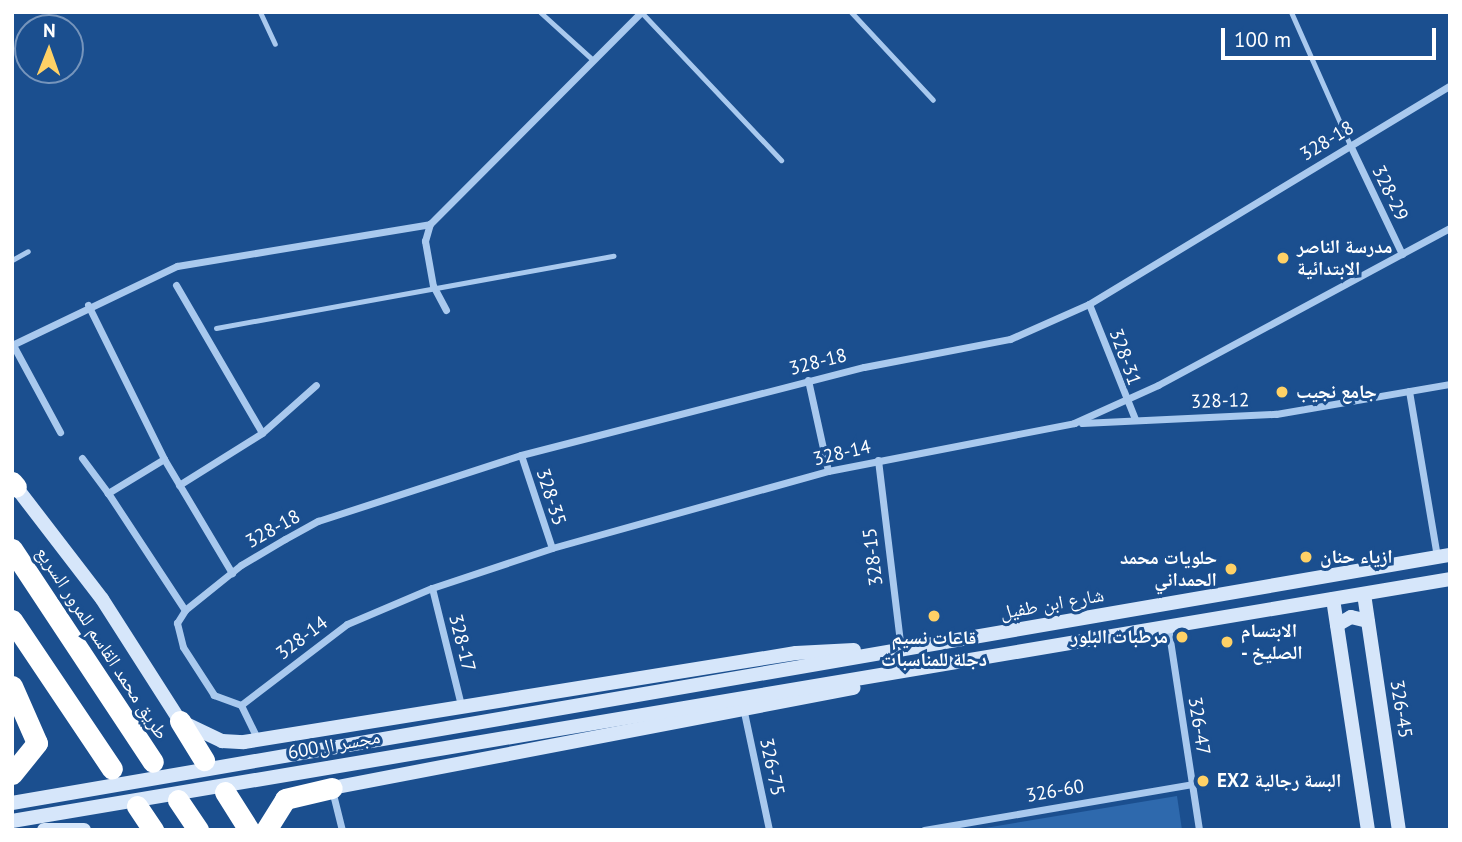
<!DOCTYPE html>
<meta charset="utf-8">
<style>
body{margin:0}
#map{position:relative;width:1462px;height:842px;overflow:hidden;background:#1b4f8f;font-family:"PT Sans","Noto Naskh Arabic",sans-serif}
div>[style]{position:absolute}
.green>*{inset:0;background:#2e69ad}
.lane>*{height:5px;margin:-2.5px;padding:0 2.5px;transform-origin:2.5px;border-radius:2.5px;background:#a9c9ee}
.street>*{height:7px;margin:-3.5px;padding:0 3.5px;transform-origin:3.5px;border-radius:3.5px;background:#a9c9ee}
.secondary>*{height:14px;margin:-7px;padding:0 7px;transform-origin:7px;border-radius:7px;background:#d6e6fa}
.highway>*{height:21px;margin:-10.5px;padding:0 10.5px;transform-origin:10.5px;border-radius:10.5px;background:#fff}
.dots>*{width:19px;height:19px;translate:-50% -50%;box-sizing:border-box;border:4px solid #1b4f8f;border-radius:50%}
span{translate:-50% -50%;white-space:nowrap;text-align:center;line-height:1.15;-webkit-text-stroke:6px #1b4f8f;paint-order:stroke}
.street-label{font-size:19px;color:#fff}
.poi-label{font-size:19px;color:#fff;font-weight:700}
.left{translate:0 -50%;text-align:left}
.right{translate:-100% -50%;text-align:right}
.frame{position:absolute;inset:0;border:14px solid #fff;pointer-events:none}
.north{position:absolute;left:14px;top:14px;width:70px;height:70px;box-sizing:border-box;background:#1b4f8f;border:2px solid #7695bc;border-radius:50%;rotate:1deg;font-size:19px;font-weight:700;line-height:28px;text-align:center;color:#fff}
.north::after{content:'';display:block;margin:auto;width:24px;height:32px;background:#ffd166;clip-path:polygon(50% 0,100% 100%,50% 72%,0 100%)}
.scale{position:absolute;left:1221px;top:28px;width:215px;height:32px;box-sizing:border-box;border:4px solid #fff;border-top:0;padding-left:9px;font-size:21px;line-height:24px;white-space:nowrap;color:#fff;-webkit-text-stroke:5px #1b4f8f;paint-order:stroke}
</style>
<div id="map">
<div class="green">
<i style="clip-path:polygon(1177px 796px,1182px 830px,973px 830px)"></i>
</div>
<div class="lane">
<i style="left:260px;top:12px;width:35px;rotate:65deg"></i>
<i style="left:540px;top:12px;width:72px;rotate:42.2deg"></i>
<i style="left:641px;top:12px;width:204px;rotate:46.6deg"></i>
<i style="left:851px;top:12px;width:120px;rotate:47deg"></i>
<i style="left:1291px;top:12px;width:145px;rotate:66.1deg"></i>
<i style="left:12px;top:260px;width:18px;rotate:-29deg"></i>
<i style="left:216px;top:328px;width:404px;rotate:-10.3deg"></i>
</div>
<div class="street">
<i style="left:1350px;top:145px;width:121px;rotate:64.5deg"></i>
<i style="left:176px;top:285px;width:171px;rotate:59.8deg"></i>
<i style="left:262px;top:433px;width:98px;rotate:147.9deg"></i>
<i style="left:1089px;top:304px;width:124px;rotate:68.2deg"></i>
<i style="left:88px;top:305px;width:172px;rotate:63.7deg"></i>
<i style="left:164px;top:459px;width:133px;rotate:59.2deg"></i>
<i style="left:446px;top:310px;width:27px;rotate:-118deg"></i>
<i style="left:433px;top:286px;width:46px;rotate:-100.1deg"></i>
<i style="left:425px;top:241px;width:18px;rotate:-74deg"></i>
<i style="left:430px;top:224px;width:299px;rotate:-45.1deg"></i>
<i style="left:12px;top:345px;width:183px;rotate:-25.6deg"></i>
<i style="left:177px;top:266px;width:256px;rotate:-9.4deg"></i>
<i style="left:13px;top:345px;width:99px;rotate:61.6deg"></i>
<i style="left:808px;top:380px;width:93px;rotate:77.6deg"></i>
<i style="left:1409px;top:391px;width:168px;rotate:80.4deg"></i>
<i style="left:1082px;top:423px;width:194px;rotate:-2.7deg"></i>
<i style="left:1276px;top:414px;width:177px;rotate:-9.8deg"></i>
<i style="left:262px;top:433px;width:72px;rotate:-41.6deg"></i>
<i style="left:521px;top:455px;width:98px;rotate:71.6deg"></i>
<i style="left:82px;top:458px;width:44px;rotate:53.4deg"></i>
<i style="left:164px;top:459px;width:66px;rotate:148.7deg"></i>
<i style="left:108px;top:493px;width:140px;rotate:56.7deg"></i>
<i style="left:878px;top:460px;width:190px;rotate:83.1deg"></i>
<i style="left:432px;top:588px;width:121px;rotate:76.1deg"></i>
<i style="left:1168px;top:627px;width:205px;rotate:81.3deg"></i>
<i style="left:241px;top:705px;width:133px;rotate:-37.4deg"></i>
<i style="left:347px;top:624px;width:92px;rotate:-23deg"></i>
<i style="left:432px;top:588px;width:126px;rotate:-18.4deg"></i>
<i style="left:552px;top:548px;width:287px;rotate:-15.6deg"></i>
<i style="left:828px;top:471px;width:251px;rotate:-11deg"></i>
<i style="left:1074px;top:423px;width:92px;rotate:-24.3deg"></i>
<i style="left:1158px;top:385px;width:332px;rotate:-28.3deg"></i>
<i style="left:744px;top:712px;width:121px;rotate:78deg"></i>
<i style="left:258px;top:740px;width:39px;rotate:-116deg"></i>
<i style="left:241px;top:705px;width:29px;rotate:-160deg"></i>
<i style="left:214px;top:695px;width:57px;rotate:-122.9deg"></i>
<i style="left:183px;top:647px;width:25px;rotate:-104deg"></i>
<i style="left:177px;top:623px;width:15px;rotate:-58deg"></i>
<i style="left:185px;top:610px;width:72px;rotate:-38.8deg"></i>
<i style="left:241px;top:565px;width:51px;rotate:-30.6deg"></i>
<i style="left:285px;top:539px;width:38px;rotate:-29deg"></i>
<i style="left:318px;top:521px;width:213px;rotate:-18deg"></i>
<i style="left:521px;top:455px;width:354px;rotate:-14.4deg"></i>
<i style="left:864px;top:367px;width:149px;rotate:-10.9deg"></i>
<i style="left:1010px;top:339px;width:86px;rotate:-23.9deg"></i>
<i style="left:1089px;top:304px;width:422px;rotate:-31.2deg"></i>
<i style="left:332px;top:790px;width:41px;rotate:76deg"></i>
<i style="left:924px;top:830px;width:272px;rotate:-9.7deg"></i>
</div>
<div class="secondary">
<i style="left:16px;top:487px;width:141px;rotate:52.5deg"></i>
<i style="left:102px;top:599px;width:145px;rotate:57.4deg"></i>
<i style="left:180px;top:721px;width:47px;rotate:25.5deg"></i>
<i style="left:222px;top:741px;width:22px;rotate:3deg"></i>
<i style="left:244px;top:742px;width:559px;rotate:-9.16deg"></i>
<i style="left:796px;top:653px;width:58px;rotate:-3deg"></i>
<i style="left:1364px;top:594px;width:239px;rotate:81.6deg"></i>
<i style="left:1333px;top:599px;width:234px;rotate:81.4deg"></i>
<i style="left:1337px;top:625px;width:16px;rotate:-30deg"></i>
<i style="left:1351px;top:617px;width:17px;rotate:13deg"></i>
<i style="left:332px;top:788px;width:531px;rotate:-10.87deg"></i>
<i style="left:12px;top:803px;width:1459px;rotate:-9.79deg"></i>
<i style="left:12px;top:821px;width:1458px;rotate:-9.55deg"></i>
<i style="left:44px;top:830px;width:40px"></i>
</div>
<div class="highway">
<i style="left:12px;top:482px;width:6px;rotate:51deg"></i>
<i style="left:12px;top:549px;width:255px;rotate:56.5deg"></i>
<i style="left:12px;top:620px;width:179px;rotate:56.1deg"></i>
<i style="left:12px;top:686px;width:62px;rotate:66.3deg"></i>
<i style="left:37px;top:743px;width:40px;rotate:129deg"></i>
<i style="left:180px;top:721px;width:46px;rotate:58.4deg"></i>
<i style="left:225px;top:792px;width:45px;rotate:57.7deg"></i>
<i style="left:178px;top:800px;width:36px;rotate:56deg"></i>
<i style="left:137px;top:806px;width:29px;rotate:56deg"></i>
<i style="left:266px;top:830px;width:36px;rotate:-58deg"></i>
<i style="left:285px;top:799px;width:48px;rotate:-13.2deg"></i>
</div>
<div class="dots">
<i style="left:1283px;top:258px;background:#ffd166"></i>
<i style="left:1282px;top:392px;background:#ffd166"></i>
<i style="left:1306px;top:557px;background:#ffd166"></i>
<i style="left:1231px;top:569px;background:#ffd166"></i>
<i style="left:934px;top:616px;background:#ffd166"></i>
<i style="left:1182px;top:637px;background:#ffd166"></i>
<i style="left:1227px;top:642px;background:#ffd166"></i>
<i style="left:1203px;top:781px;background:#ffd166"></i>
</div>
<div class="street-label">
<span style="left:1327px;top:141px;rotate:-31deg">328-18</span>
<span style="left:1390px;top:193px;rotate:64deg">328-29</span>
<span style="left:1125px;top:357px;rotate:70deg">328-31</span>
<span style="left:818px;top:362px;rotate:-14deg">328-18</span>
<span style="left:1220px;top:401px;rotate:-2deg">328-12</span>
<span style="left:842px;top:453px;rotate:-13deg">328-14</span>
<span style="left:551px;top:497px;rotate:72deg">328-35</span>
<span style="left:273px;top:529px;rotate:-29deg">328-18</span>
<span style="left:873px;top:557px;rotate:-97deg">328-15</span>
<span style="left:1052px;top:604px;rotate:-10deg">شارع ابن طفيل</span>
<span style="left:302px;top:638px;rotate:-37deg">328-14</span>
<span style="left:102px;top:643px;rotate:57deg">طريق محمد القاسم للمرور السريع</span>
<span style="left:462px;top:643px;rotate:76deg">328-17</span>
<span style="left:1401px;top:709px;rotate:81deg">326-45</span>
<span style="left:1199px;top:726px;rotate:81deg">326-47</span>
<span style="left:334px;top:745px;rotate:-10deg">مجسر ال600</span>
<span style="left:772px;top:767px;rotate:78deg">326-75</span>
<span style="left:1055px;top:791px;rotate:-10deg">326-60</span>
</div>
<div class="poi-label">
<span class="left" style="left:1297px;top:258px">مدرسة الناصر<br>الابتدائية</span>
<span class="left" style="left:1296px;top:392px">جامع نجيب</span>
<span class="left" style="left:1320px;top:557px">ازياء حنان</span>
<span class="right" style="left:1217px;top:569px">حلويات محمد<br>الحمداني</span>
<span class="left" style="left:1241px;top:642px">الابتسام<br>- الصليخ</span>
<span class="right" style="left:1168px;top:637px">مرطبات البلور</span>
<span style="left:934px;top:649px">قاعات نسيم<br>دجلة للمناسبات</span>
<span class="left" style="left:1217px;top:781px">EX2 البسة رجالية</span>
</div>
<div class="frame"></div>
<div class="north">N</div>
<div class="scale">100 m</div>
</div>
